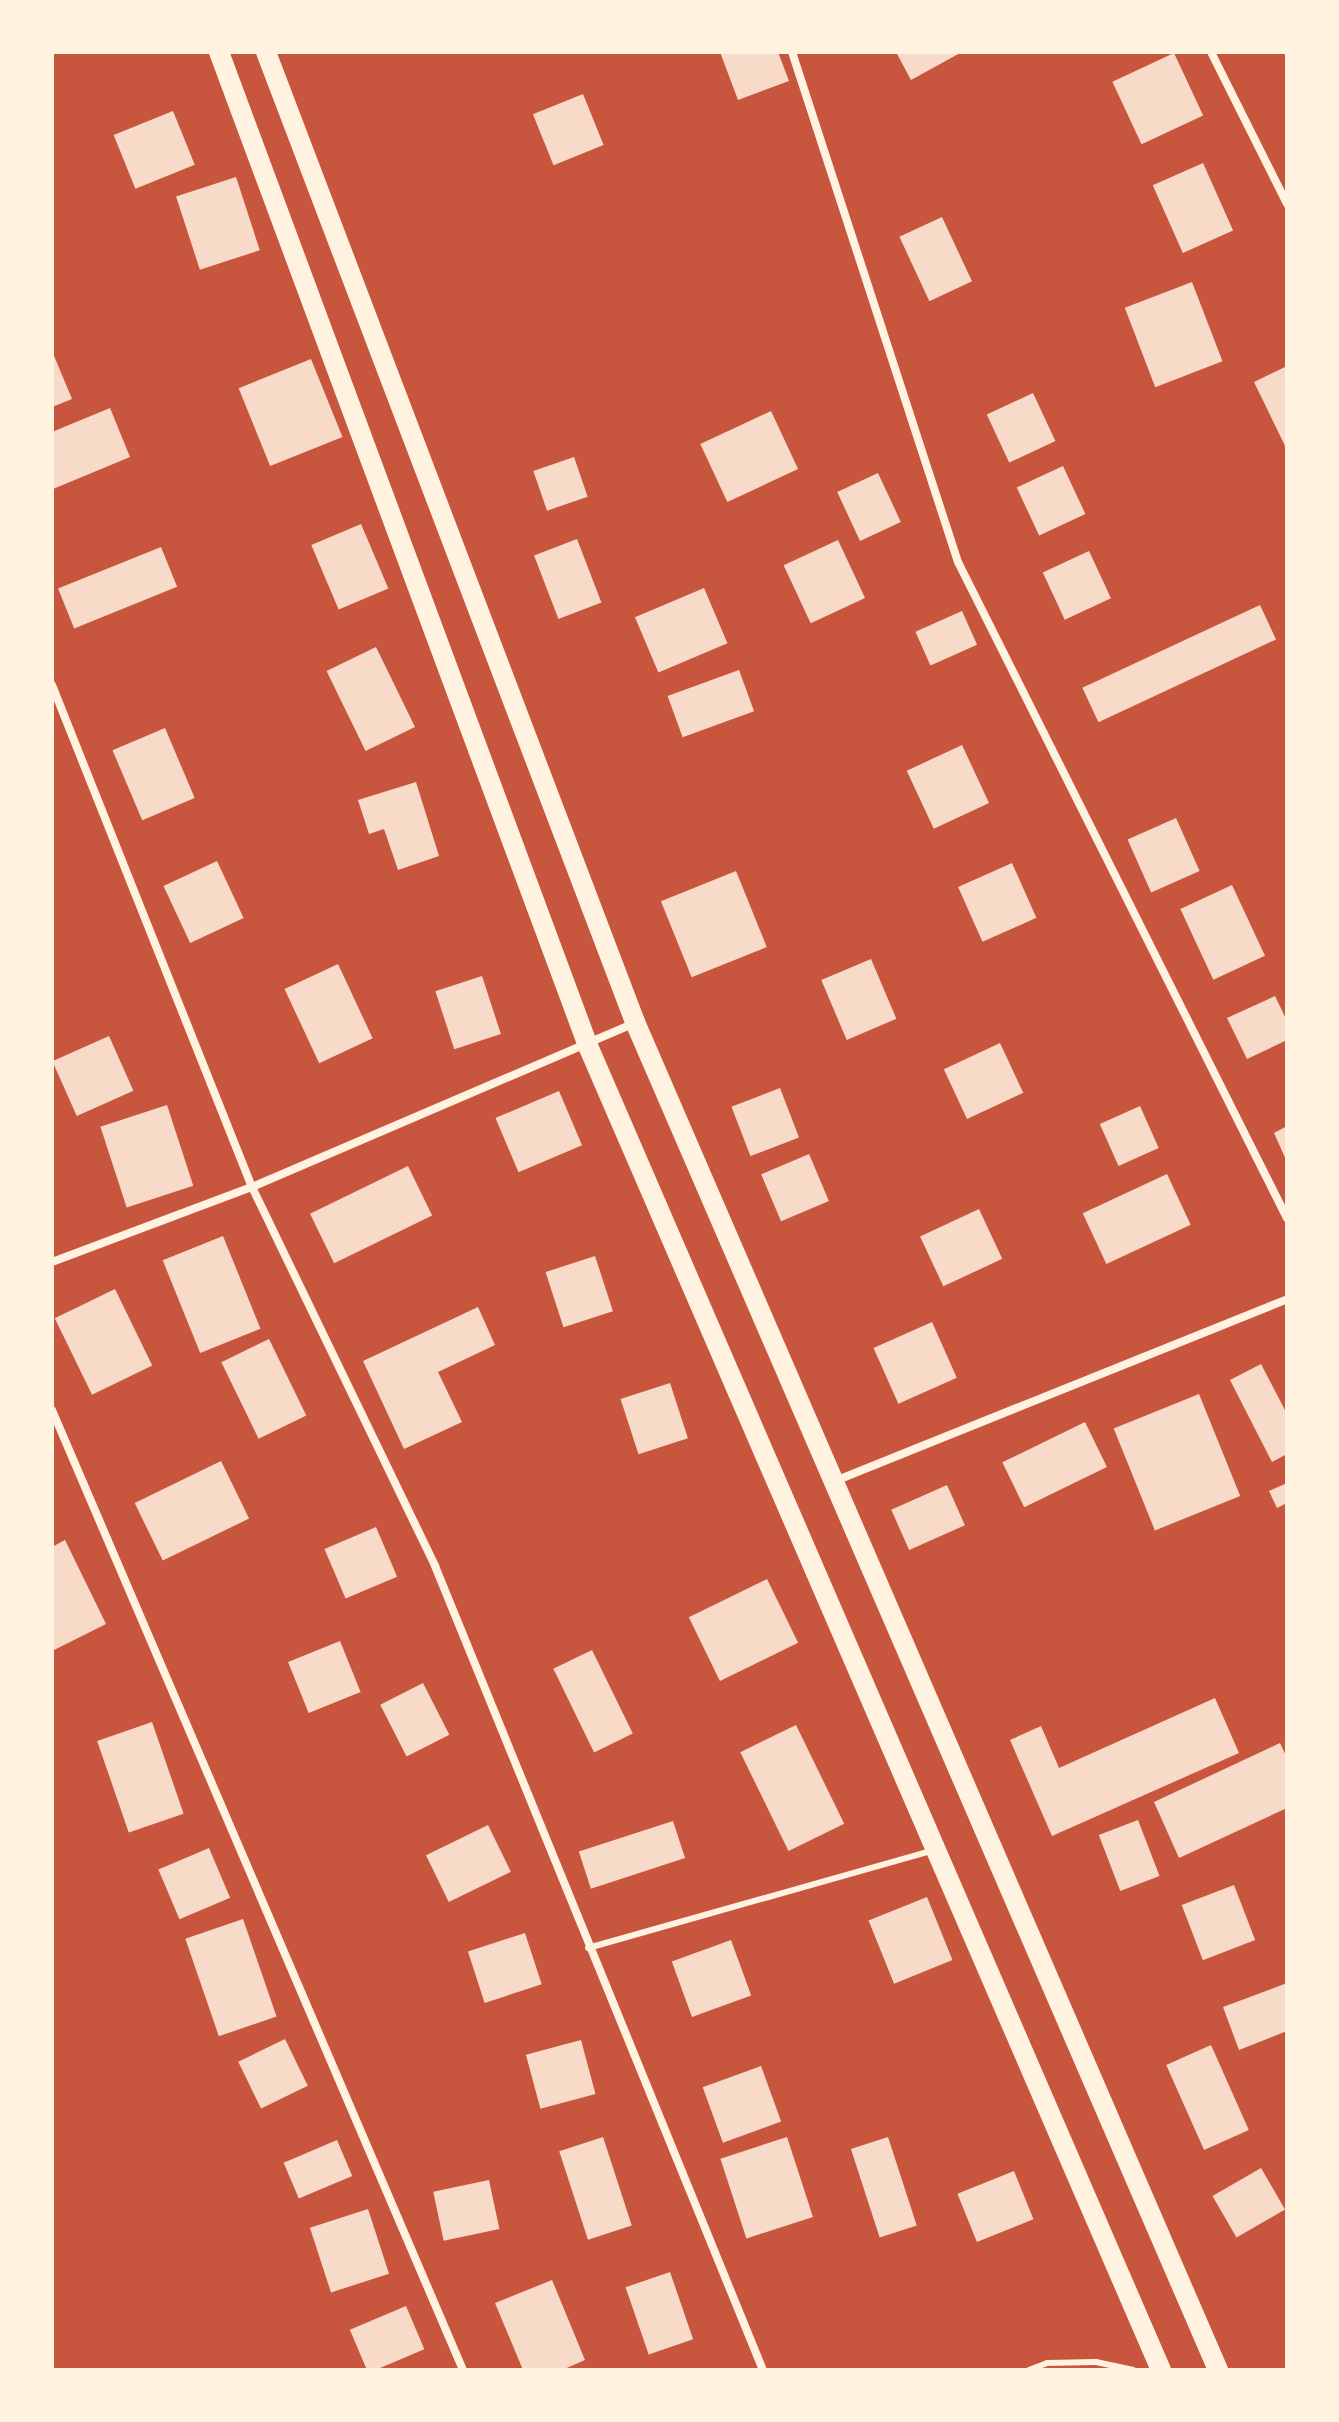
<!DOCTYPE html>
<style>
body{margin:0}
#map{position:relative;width:1339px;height:2422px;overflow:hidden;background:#c8553d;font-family:"Alegreya Sans",sans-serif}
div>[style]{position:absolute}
.building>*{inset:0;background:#f7dbc8;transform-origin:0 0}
.service>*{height:6px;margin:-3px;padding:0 3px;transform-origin:3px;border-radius:3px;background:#fff3e0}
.minor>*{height:8px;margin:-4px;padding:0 4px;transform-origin:4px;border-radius:4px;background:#fff3e0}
.primary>*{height:20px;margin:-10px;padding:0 10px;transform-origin:10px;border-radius:10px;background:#fff3e0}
span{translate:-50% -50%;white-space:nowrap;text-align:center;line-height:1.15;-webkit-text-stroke:8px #fff3e0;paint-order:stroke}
.frame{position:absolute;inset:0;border:54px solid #fff3e0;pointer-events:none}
</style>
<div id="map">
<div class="building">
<i style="clip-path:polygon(720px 52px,778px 52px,789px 81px,738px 100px)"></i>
<i style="clip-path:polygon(896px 52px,962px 52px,911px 80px)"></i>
<i style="left:1174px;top:53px;width:69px;height:68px;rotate:65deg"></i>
<i style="left:583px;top:94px;width:55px;height:54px;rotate:68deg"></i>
<i style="left:173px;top:111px;width:58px;height:64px;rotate:68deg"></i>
<i style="left:1203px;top:163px;width:74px;height:55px;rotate:66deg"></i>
<i style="left:236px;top:177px;width:77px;height:63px;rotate:72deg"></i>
<i style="left:942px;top:217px;width:71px;height:47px;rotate:65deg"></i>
<i style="left:1192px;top:282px;width:85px;height:72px;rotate:69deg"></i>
<i style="clip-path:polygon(52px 351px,72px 399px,52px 407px)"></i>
<i style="left:311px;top:359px;width:84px;height:78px;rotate:68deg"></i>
<i style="clip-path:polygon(1287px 366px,1287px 450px,1254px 382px)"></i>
<i style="left:1033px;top:393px;width:53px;height:51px;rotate:65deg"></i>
<i style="clip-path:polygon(110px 408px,130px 457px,53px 489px,52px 432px)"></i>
<i style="left:771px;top:411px;width:64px;height:78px;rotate:65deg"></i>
<i style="left:574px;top:457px;width:42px;height:43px;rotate:71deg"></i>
<i style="left:1063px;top:466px;width:53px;height:51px;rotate:65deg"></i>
<i style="left:878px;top:473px;width:54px;height:45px;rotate:65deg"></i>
<i style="left:361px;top:524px;width:70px;height:54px;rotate:67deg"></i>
<i style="left:577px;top:539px;width:68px;height:46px;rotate:69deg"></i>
<i style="left:838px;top:540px;width:64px;height:60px;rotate:65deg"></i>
<i style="left:161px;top:547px;width:43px;height:111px;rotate:68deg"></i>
<i style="left:1089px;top:551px;width:52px;height:51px;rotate:65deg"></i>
<i style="left:704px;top:588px;width:60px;height:75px;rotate:67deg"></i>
<i style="left:1260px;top:605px;width:38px;height:196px;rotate:65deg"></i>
<i style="left:962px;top:611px;width:37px;height:51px;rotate:66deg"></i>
<i style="left:376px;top:647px;width:89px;height:55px;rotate:64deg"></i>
<i style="left:739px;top:670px;width:44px;height:76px;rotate:70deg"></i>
<i style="left:165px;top:728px;width:76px;height:57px;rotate:67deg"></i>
<i style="left:962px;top:745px;width:64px;height:61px;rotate:65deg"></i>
<i style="clip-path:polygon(416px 782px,439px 856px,398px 870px,384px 829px,369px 834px,358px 800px)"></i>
<i style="left:1176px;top:818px;width:58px;height:53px;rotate:66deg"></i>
<i style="left:217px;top:861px;width:63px;height:59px;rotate:65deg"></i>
<i style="left:1012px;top:863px;width:60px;height:59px;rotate:66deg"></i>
<i style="left:736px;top:871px;width:82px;height:81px;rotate:68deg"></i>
<i style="left:1232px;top:885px;width:78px;height:57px;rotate:65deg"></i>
<i style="left:871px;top:959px;width:65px;height:54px;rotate:67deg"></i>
<i style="left:338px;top:964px;width:82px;height:59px;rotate:65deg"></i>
<i style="left:482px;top:976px;width:61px;height:49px;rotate:72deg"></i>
<i style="clip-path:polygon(1275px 996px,1287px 1021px,1287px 1040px,1247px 1059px,1227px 1018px)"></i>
<i style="left:109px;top:1036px;width:60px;height:62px;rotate:66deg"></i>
<i style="left:1000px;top:1043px;width:55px;height:62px;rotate:65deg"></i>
<i style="left:780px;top:1088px;width:53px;height:52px;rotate:69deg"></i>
<i style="left:559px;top:1091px;width:59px;height:69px;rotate:67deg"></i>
<i style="left:167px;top:1105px;width:85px;height:70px;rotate:72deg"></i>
<i style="left:1140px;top:1106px;width:46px;height:44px;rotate:66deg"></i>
<i style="clip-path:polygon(1287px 1126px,1287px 1162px,1274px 1133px)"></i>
<i style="left:809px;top:1154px;width:51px;height:52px;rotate:67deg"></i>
<i style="left:408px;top:1166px;width:55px;height:109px;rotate:64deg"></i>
<i style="left:1167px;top:1174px;width:56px;height:93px;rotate:65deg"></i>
<i style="left:979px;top:1209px;width:55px;height:65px;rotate:65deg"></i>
<i style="left:223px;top:1236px;width:100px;height:65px;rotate:68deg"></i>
<i style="left:595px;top:1256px;width:58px;height:52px;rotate:72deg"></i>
<i style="left:115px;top:1289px;width:85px;height:67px;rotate:64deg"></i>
<i style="clip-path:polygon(478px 1307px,495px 1345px,438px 1372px,462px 1422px,404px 1449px,363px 1361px)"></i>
<i style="left:932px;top:1322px;width:61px;height:64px;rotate:66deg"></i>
<i style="left:269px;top:1339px;width:85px;height:53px;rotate:64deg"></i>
<i style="clip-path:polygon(1261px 1364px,1287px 1414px,1287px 1454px,1272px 1462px,1230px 1380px)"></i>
<i style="left:670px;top:1383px;width:58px;height:52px;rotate:72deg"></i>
<i style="left:1199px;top:1394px;width:110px;height:92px;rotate:68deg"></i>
<i style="left:1085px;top:1422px;width:50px;height:92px;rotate:64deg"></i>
<i style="left:221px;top:1461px;width:64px;height:96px;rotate:64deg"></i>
<i style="clip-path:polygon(1287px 1483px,1287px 1503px,1277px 1508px,1269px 1491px)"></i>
<i style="left:947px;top:1485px;width:44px;height:61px;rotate:66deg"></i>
<i style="left:376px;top:1527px;width:54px;height:56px;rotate:67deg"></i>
<i style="clip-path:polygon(65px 1540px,106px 1624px,52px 1651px,52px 1547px)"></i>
<i style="left:767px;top:1579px;width:71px;height:87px;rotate:64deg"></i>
<i style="left:340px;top:1641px;width:55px;height:56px;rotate:68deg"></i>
<i style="left:592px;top:1650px;width:93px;height:43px;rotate:64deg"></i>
<i style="left:423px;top:1683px;width:58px;height:48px;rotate:63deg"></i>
<i style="clip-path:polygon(1215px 1698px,1239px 1753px,1052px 1836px,1010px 1740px,1041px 1726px,1059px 1768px)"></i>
<i style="left:152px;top:1722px;width:97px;height:58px;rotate:71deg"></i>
<i style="left:796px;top:1725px;width:110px;height:62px;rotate:64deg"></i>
<i style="clip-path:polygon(1280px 1743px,1287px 1758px,1287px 1808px,1179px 1858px,1154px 1802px)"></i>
<i style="left:1138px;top:1820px;width:60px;height:42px;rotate:69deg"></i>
<i style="left:673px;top:1821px;width:39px;height:99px;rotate:72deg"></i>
<i style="left:488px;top:1825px;width:52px;height:69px;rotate:64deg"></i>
<i style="left:209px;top:1848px;width:54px;height:55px;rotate:67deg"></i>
<i style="left:1234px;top:1885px;width:59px;height:56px;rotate:69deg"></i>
<i style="left:927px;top:1897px;width:68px;height:63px;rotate:68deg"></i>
<i style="left:243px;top:1919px;width:103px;height:61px;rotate:71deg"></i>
<i style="left:525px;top:1933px;width:54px;height:60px;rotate:72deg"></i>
<i style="left:731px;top:1940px;width:59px;height:63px;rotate:70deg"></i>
<i style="clip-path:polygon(1287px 1983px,1287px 2031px,1239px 2050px,1223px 2007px)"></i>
<i style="left:285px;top:2039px;width:52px;height:52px;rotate:64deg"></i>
<i style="left:581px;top:2040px;width:56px;height:57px;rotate:75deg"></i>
<i style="left:1211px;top:2045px;width:93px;height:49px;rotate:66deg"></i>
<i style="left:761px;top:2066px;width:59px;height:62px;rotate:70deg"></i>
<i style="left:603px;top:2137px;width:93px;height:46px;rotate:72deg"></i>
<i style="left:787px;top:2137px;width:84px;height:70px;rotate:72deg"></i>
<i style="left:888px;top:2137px;width:93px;height:39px;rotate:72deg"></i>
<i style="left:337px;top:2140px;width:39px;height:58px;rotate:67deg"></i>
<i style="left:1261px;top:2168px;width:48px;height:56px;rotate:60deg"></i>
<i style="left:1014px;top:2171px;width:52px;height:61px;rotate:68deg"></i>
<i style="left:489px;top:2180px;width:50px;height:57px;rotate:78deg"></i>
<i style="left:368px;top:2209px;width:68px;height:61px;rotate:72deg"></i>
<i style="left:670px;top:2272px;width:71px;height:47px;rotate:71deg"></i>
<i style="clip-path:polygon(552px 2280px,585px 2360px,562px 2370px,523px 2370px,495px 2303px)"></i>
<i style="left:406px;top:2306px;width:47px;height:61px;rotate:67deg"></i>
</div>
<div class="service">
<i style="left:588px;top:1948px;width:356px;rotate:-15.8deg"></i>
<i style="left:1029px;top:2370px;width:19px;rotate:-21deg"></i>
<i style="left:1047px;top:2363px;width:49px;rotate:-1.2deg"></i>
<i style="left:1096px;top:2362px;width:38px;rotate:12deg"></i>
</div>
<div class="minor">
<i style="left:792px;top:52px;width:536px;rotate:71.97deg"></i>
<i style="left:958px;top:562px;width:734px;rotate:63.37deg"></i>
<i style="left:1211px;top:52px;width:170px;rotate:63.4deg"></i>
<i style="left:52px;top:685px;width:540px;rotate:68.28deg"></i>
<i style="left:252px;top:1187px;width:421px;rotate:64.2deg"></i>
<i style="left:435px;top:1566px;width:868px;rotate:67.81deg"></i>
<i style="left:52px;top:1262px;width:214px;rotate:-20.6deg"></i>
<i style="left:252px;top:1187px;width:417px;rotate:-23.2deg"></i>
<i style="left:52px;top:1410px;width:1044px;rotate:66.82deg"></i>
<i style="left:835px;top:1481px;width:487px;rotate:-21.9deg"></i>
</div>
<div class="primary">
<i style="left:219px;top:52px;width:1060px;rotate:69.63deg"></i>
<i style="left:588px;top:1046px;width:1443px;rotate:66.6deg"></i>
<i style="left:266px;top:52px;width:1038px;rotate:69.17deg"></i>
<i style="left:635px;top:1022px;width:1469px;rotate:66.61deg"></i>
</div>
<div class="frame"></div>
</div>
